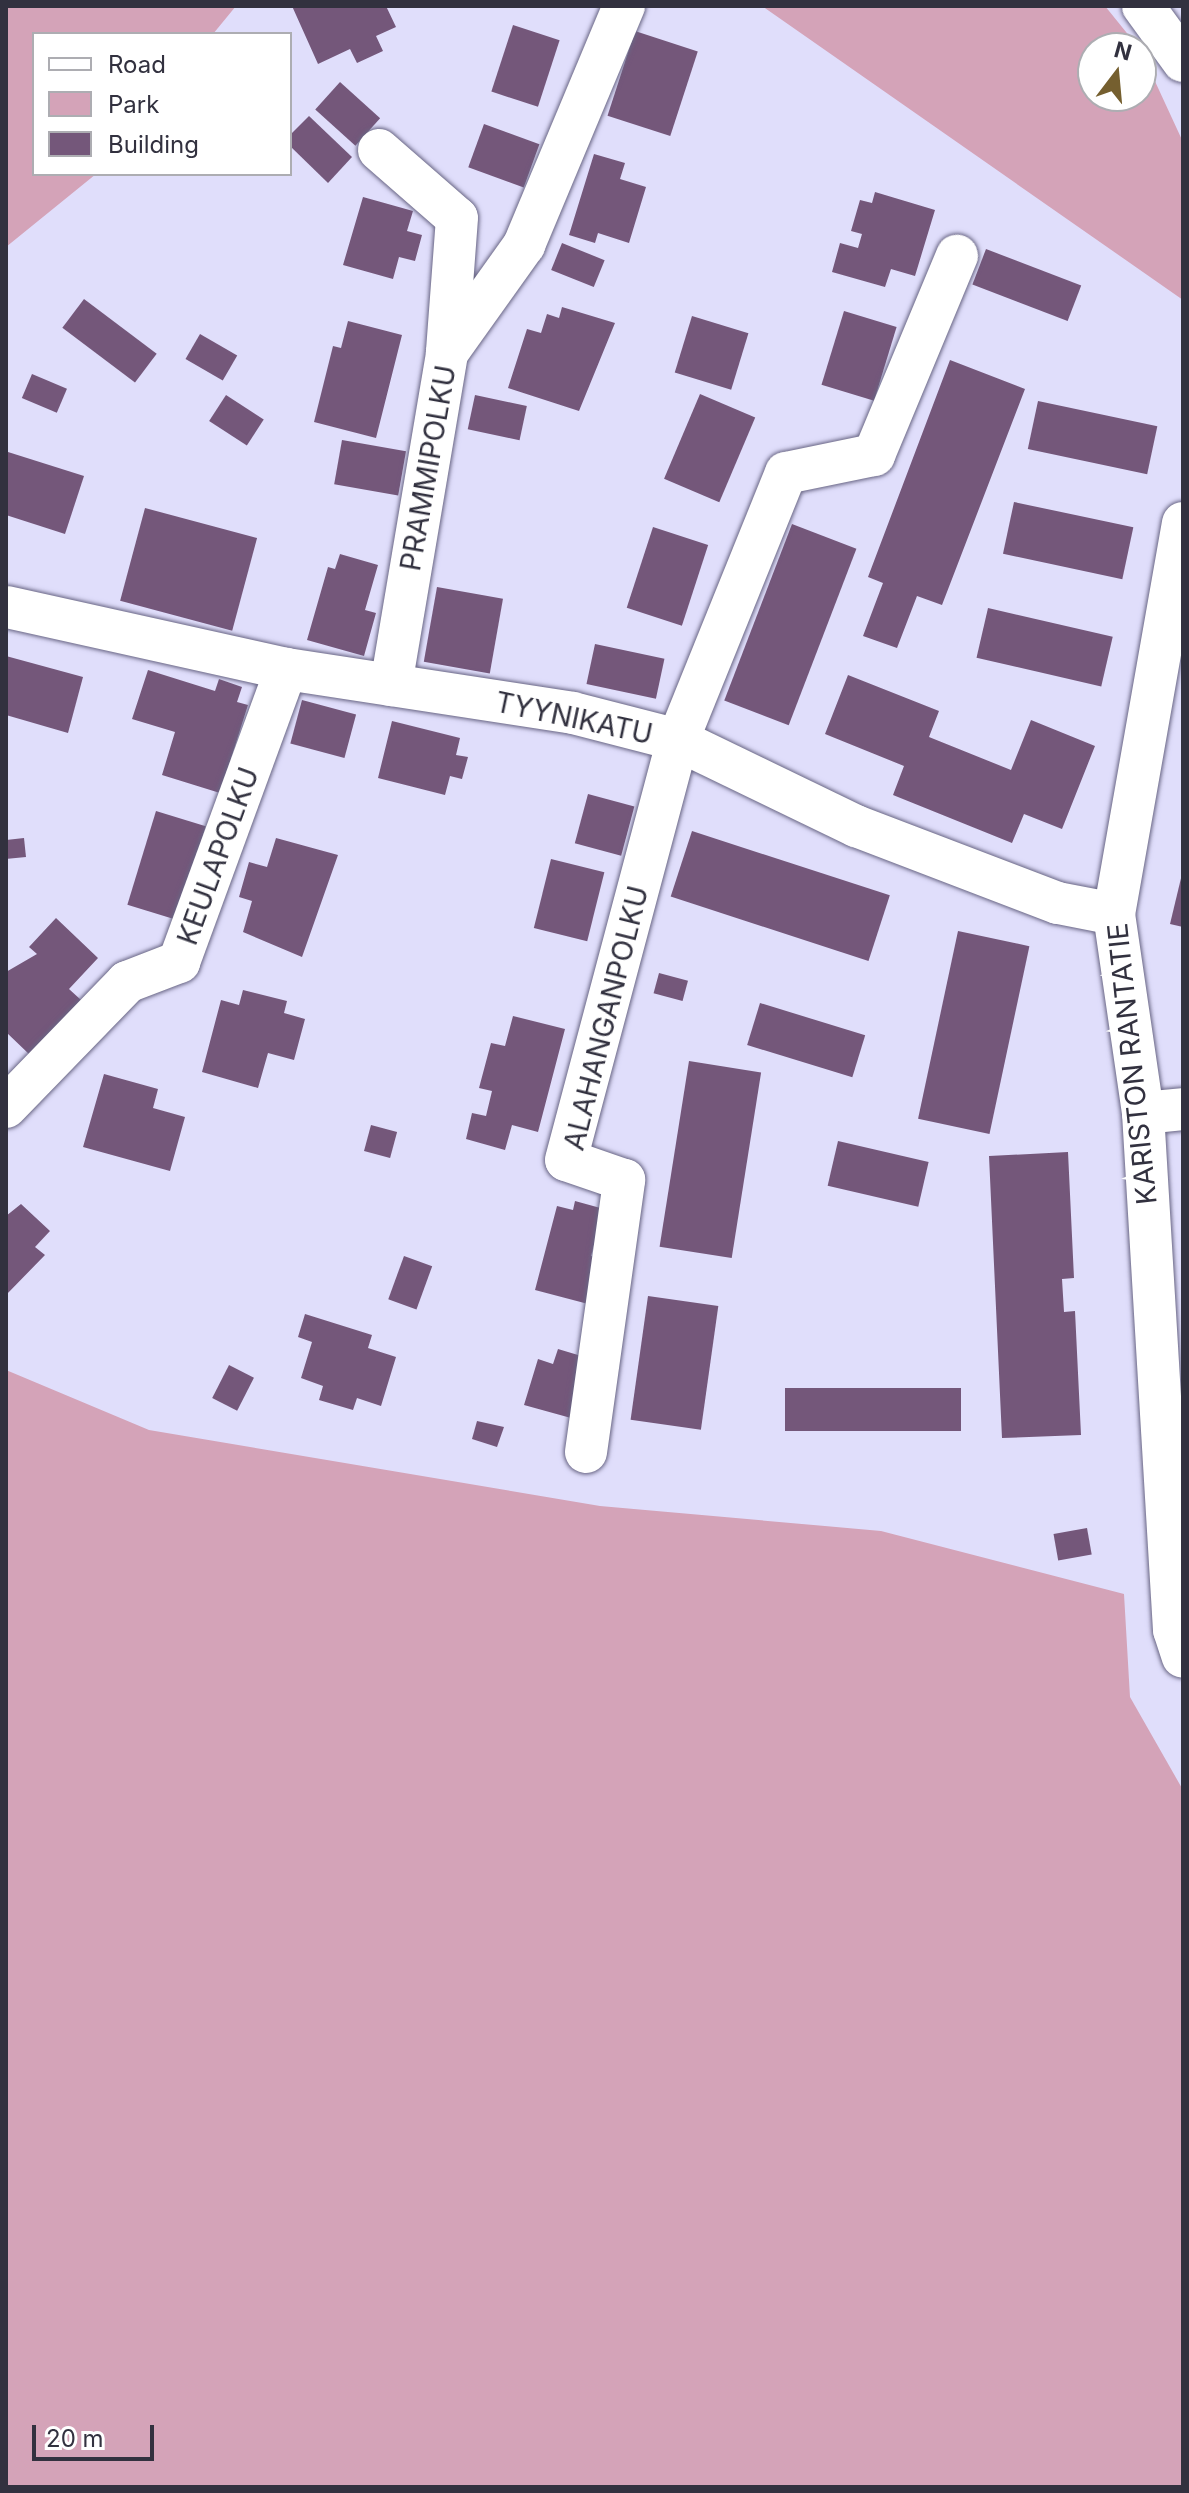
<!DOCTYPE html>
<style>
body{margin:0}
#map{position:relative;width:1189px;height:2493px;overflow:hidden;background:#e0defb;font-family:Inter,sans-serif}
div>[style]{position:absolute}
.green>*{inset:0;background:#d4a3b8}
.building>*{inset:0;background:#74577a;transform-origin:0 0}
.roads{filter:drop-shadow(0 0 2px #686584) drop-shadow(0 0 2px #686584)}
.minor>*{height:42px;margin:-21px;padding:0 21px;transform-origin:21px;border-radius:21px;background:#fff}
span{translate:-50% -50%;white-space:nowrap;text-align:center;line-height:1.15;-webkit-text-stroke:8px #fff;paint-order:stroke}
.street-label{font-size:28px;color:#32313f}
.frame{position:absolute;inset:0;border:8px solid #32313f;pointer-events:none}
.legend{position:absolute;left:32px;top:32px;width:260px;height:144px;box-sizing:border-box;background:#fff;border:2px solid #adadb2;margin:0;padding:10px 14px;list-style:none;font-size:24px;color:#32313f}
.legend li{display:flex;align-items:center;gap:16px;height:40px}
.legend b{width:40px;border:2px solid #adadb2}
.north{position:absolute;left:1077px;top:32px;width:80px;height:80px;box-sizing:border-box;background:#fff;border:2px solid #adadb2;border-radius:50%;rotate:16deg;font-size:22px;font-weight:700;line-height:32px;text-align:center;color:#32313f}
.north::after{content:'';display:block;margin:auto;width:28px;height:36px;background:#755f2f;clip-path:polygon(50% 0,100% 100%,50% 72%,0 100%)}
.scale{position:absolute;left:32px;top:2425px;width:122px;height:36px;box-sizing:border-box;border:4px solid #32313f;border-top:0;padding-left:10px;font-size:24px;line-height:28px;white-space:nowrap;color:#32313f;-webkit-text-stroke:6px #fff;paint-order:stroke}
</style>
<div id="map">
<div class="green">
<i style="clip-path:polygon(6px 6px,236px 6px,213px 34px,34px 34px,34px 174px,96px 174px,6px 247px)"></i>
<i style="clip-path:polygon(762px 6px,1105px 6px,1139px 48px,1093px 48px,1093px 96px,1141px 96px,1141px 51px,1183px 142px,1183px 300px)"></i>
<i style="clip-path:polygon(6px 1370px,149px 1430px,600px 1506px,881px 1531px,1124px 1594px,1130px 1697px,1183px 1790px,1183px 2487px,6px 2487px)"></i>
</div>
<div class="building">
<i style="clip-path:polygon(292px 6px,386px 6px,396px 27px,376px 36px,383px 51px,357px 63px,350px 49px,318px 64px)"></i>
<i style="left:513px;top:25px;width:49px;height:70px;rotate:18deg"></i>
<i style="left:635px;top:31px;width:66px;height:89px;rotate:18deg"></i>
<i style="left:340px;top:82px;width:54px;height:37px;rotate:42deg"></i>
<i style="clip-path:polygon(309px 116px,352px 157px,328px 183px,290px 146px,290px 135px)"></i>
<i style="left:484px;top:124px;width:59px;height:46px;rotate:20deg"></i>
<i style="clip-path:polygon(594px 154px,625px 163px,620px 179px,646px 187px,629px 243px,598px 233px,595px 243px,569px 235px)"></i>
<i style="clip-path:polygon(875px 192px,935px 210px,915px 276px,891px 269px,885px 287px,832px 272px,840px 243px,858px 248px,862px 234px,851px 231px,860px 200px,872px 203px)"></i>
<i style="clip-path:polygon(363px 197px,413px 211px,407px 231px,422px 235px,415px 261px,399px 257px,393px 279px,343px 265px)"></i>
<i style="left:562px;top:243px;width:46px;height:29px;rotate:22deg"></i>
<i style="left:986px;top:249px;width:102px;height:38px;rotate:21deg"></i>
<i style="left:84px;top:299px;width:91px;height:36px;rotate:37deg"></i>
<i style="clip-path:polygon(562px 307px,615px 323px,579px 411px,508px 388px,527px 329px,541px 333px,547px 314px,559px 318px)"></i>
<i style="left:844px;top:311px;width:55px;height:77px;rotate:17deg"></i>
<i style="left:692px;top:316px;width:59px;height:59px;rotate:17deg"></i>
<i style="clip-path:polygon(348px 321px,402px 335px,376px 438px,314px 422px,333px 346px,341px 348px)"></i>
<i style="left:200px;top:334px;width:43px;height:29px;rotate:30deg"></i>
<i style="clip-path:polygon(950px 360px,1025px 389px,942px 605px,917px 596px,897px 648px,863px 636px,883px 583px,868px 577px)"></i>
<i style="left:32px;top:374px;width:38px;height:26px;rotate:23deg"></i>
<i style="left:700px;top:394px;width:60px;height:92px;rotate:23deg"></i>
<i style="left:226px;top:395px;width:45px;height:31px;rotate:33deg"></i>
<i style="left:475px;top:395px;width:53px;height:35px;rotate:12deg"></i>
<i style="left:1038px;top:401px;width:122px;height:49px;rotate:12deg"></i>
<i style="left:342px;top:440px;width:65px;height:45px;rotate:10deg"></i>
<i style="clip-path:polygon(8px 452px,84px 476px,65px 534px,6px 515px)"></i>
<i style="left:1014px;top:502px;width:122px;height:53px;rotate:12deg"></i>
<i style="left:145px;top:508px;width:116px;height:96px;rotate:15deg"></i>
<i style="left:792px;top:524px;width:69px;height:189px;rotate:21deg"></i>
<i style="left:653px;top:527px;width:58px;height:85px;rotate:18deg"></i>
<i style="clip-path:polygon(340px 554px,378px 565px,365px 610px,376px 613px,364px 656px,307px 640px,328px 567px,335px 569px)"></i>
<i style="left:437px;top:587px;width:67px;height:76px;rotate:10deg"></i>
<i style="left:988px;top:608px;width:128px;height:51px;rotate:13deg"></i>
<i style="left:595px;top:644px;width:71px;height:41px;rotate:12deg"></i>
<i style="clip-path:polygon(6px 656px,83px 677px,68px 733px,6px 715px)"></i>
<i style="clip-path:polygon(148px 670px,215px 691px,219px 679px,242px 687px,237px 702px,248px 705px,220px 793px,162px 775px,175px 732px,132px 719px)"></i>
<i style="clip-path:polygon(848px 675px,939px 711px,929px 737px,1011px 770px,1031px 720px,1095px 746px,1062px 829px,1024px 814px,1012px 843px,893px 795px,904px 766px,825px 734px)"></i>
<i style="left:302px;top:700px;width:56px;height:45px;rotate:15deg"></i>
<i style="clip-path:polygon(392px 721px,460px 738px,456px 755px,468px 757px,462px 779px,450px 776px,445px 795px,378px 778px)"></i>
<i style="left:588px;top:794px;width:48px;height:51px;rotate:15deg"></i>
<i style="left:156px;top:811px;width:52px;height:98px;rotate:17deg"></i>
<i style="left:692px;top:831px;width:208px;height:69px;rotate:18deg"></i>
<i style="left:24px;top:838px;width:19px;height:18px;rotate:84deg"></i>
<i style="clip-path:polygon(276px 838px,338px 855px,302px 957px,243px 932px,252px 901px,239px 897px,249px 862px,267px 867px)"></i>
<i style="left:551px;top:859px;width:55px;height:71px;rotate:14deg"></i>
<i style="clip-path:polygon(1182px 874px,1183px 875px,1183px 927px,1170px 924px)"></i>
<i style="clip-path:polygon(56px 918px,98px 958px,69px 989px,81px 1000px,30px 1055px,6px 1032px,6px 972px,37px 954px,29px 947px)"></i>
<i style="left:958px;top:931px;width:73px;height:192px;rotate:12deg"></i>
<i style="left:659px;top:973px;width:30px;height:21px;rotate:15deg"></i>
<i style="clip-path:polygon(243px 990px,287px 1001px,284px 1013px,305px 1019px,294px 1060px,268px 1053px,258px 1088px,202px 1072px,221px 1000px,239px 1005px)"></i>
<i style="left:760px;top:1003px;width:110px;height:44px;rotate:17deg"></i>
<i style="clip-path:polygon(513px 1016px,565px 1029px,538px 1132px,512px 1125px,505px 1150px,466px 1139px,472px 1113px,486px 1116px,492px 1091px,479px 1088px,491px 1043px,505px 1046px)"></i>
<i style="left:689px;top:1061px;width:73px;height:188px;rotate:9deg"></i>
<i style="clip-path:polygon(104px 1074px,158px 1089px,153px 1108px,185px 1117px,170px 1171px,83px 1147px)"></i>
<i style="left:371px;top:1125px;width:27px;height:27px;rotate:15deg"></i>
<i style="left:838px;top:1141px;width:93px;height:46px;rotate:13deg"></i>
<i style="clip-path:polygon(1068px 1152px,1074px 1278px,1062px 1279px,1064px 1312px,1075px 1311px,1081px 1435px,1002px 1438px,989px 1156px)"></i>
<i style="clip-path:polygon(575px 1201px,604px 1209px,591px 1256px,605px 1259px,592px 1305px,535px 1290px,557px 1206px,573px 1210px)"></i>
<i style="clip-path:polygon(21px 1204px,50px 1231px,35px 1247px,45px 1255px,6px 1295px,6px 1216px)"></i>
<i style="left:404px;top:1256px;width:30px;height:46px;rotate:20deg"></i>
<i style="left:648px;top:1296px;width:71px;height:125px;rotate:8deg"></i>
<i style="clip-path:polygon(305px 1314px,372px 1335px,368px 1348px,396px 1357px,381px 1406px,357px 1398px,353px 1410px,319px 1400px,323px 1386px,301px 1378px,312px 1342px,298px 1337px)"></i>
<i style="clip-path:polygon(558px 1349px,588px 1358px,571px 1418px,524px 1405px,538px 1359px,553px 1364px)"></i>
<i style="left:229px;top:1365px;width:28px;height:37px;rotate:27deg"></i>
<i style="left:785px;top:1388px;width:176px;height:43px"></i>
<i style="clip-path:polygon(477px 1421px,504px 1427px,497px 1447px,472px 1439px)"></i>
<i style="left:1087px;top:1528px;width:27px;height:34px;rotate:80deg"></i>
</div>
<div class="roads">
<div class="minor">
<i style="left:1143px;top:6px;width:68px;rotate:54deg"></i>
<i style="left:379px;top:150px;width:103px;rotate:41.1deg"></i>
<i style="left:457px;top:218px;width:134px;rotate:94.3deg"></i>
<i style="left:1183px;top:523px;width:397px;rotate:100deg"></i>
<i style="left:1114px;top:914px;width:201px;rotate:81.7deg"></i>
<i style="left:1143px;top:1113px;width:518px;rotate:86.57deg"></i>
<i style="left:1174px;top:1630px;width:28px;rotate:72deg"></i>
<i style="left:7px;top:607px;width:286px;rotate:12.5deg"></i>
<i style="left:286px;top:669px;width:290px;rotate:8.7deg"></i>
<i style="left:573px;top:713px;width:108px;rotate:14.4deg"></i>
<i style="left:678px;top:740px;width:198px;rotate:25.8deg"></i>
<i style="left:856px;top:826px;width:216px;rotate:20.9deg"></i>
<i style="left:1058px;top:903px;width:57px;rotate:11.1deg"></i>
<i style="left:391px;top:685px;width:337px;rotate:-80.4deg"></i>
<i style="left:447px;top:353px;width:133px;rotate:-54.5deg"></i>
<i style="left:524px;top:245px;width:259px;rotate:-67.3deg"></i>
<i style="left:6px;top:1107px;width:174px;rotate:-45.9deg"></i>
<i style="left:127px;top:982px;width:56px;rotate:-21deg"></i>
<i style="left:179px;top:962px;width:312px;rotate:-69.9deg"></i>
<i style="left:1143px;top:1113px;width:40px;rotate:-5.7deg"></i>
<i style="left:586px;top:1452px;width:275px;rotate:-82deg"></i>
<i style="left:624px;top:1180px;width:61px;rotate:-161deg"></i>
<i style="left:566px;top:1160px;width:435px;rotate:-75.1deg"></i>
<i style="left:678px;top:740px;width:288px;rotate:-68deg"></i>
<i style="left:786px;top:473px;width:90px;rotate:-11.6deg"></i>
<i style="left:874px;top:455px;width:216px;rotate:-67.4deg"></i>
</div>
</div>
<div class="street-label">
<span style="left:428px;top:468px;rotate:-80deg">PRAMMIPOLKU</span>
<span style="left:574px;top:718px;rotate:12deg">TYYNIKATU</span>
<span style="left:218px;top:856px;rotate:-70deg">KEULAPOLKU</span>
<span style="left:606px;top:1018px;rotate:-76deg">ALAHANGANPOLKU</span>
<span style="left:1132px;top:1064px;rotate:-96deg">KARISTON RANTATIE</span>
</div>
<div class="frame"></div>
<ul class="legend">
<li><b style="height:10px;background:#fff"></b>Road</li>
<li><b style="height:22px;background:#d4a3b8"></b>Park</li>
<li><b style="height:22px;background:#74577a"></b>Building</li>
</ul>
<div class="north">N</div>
<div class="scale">20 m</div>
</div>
